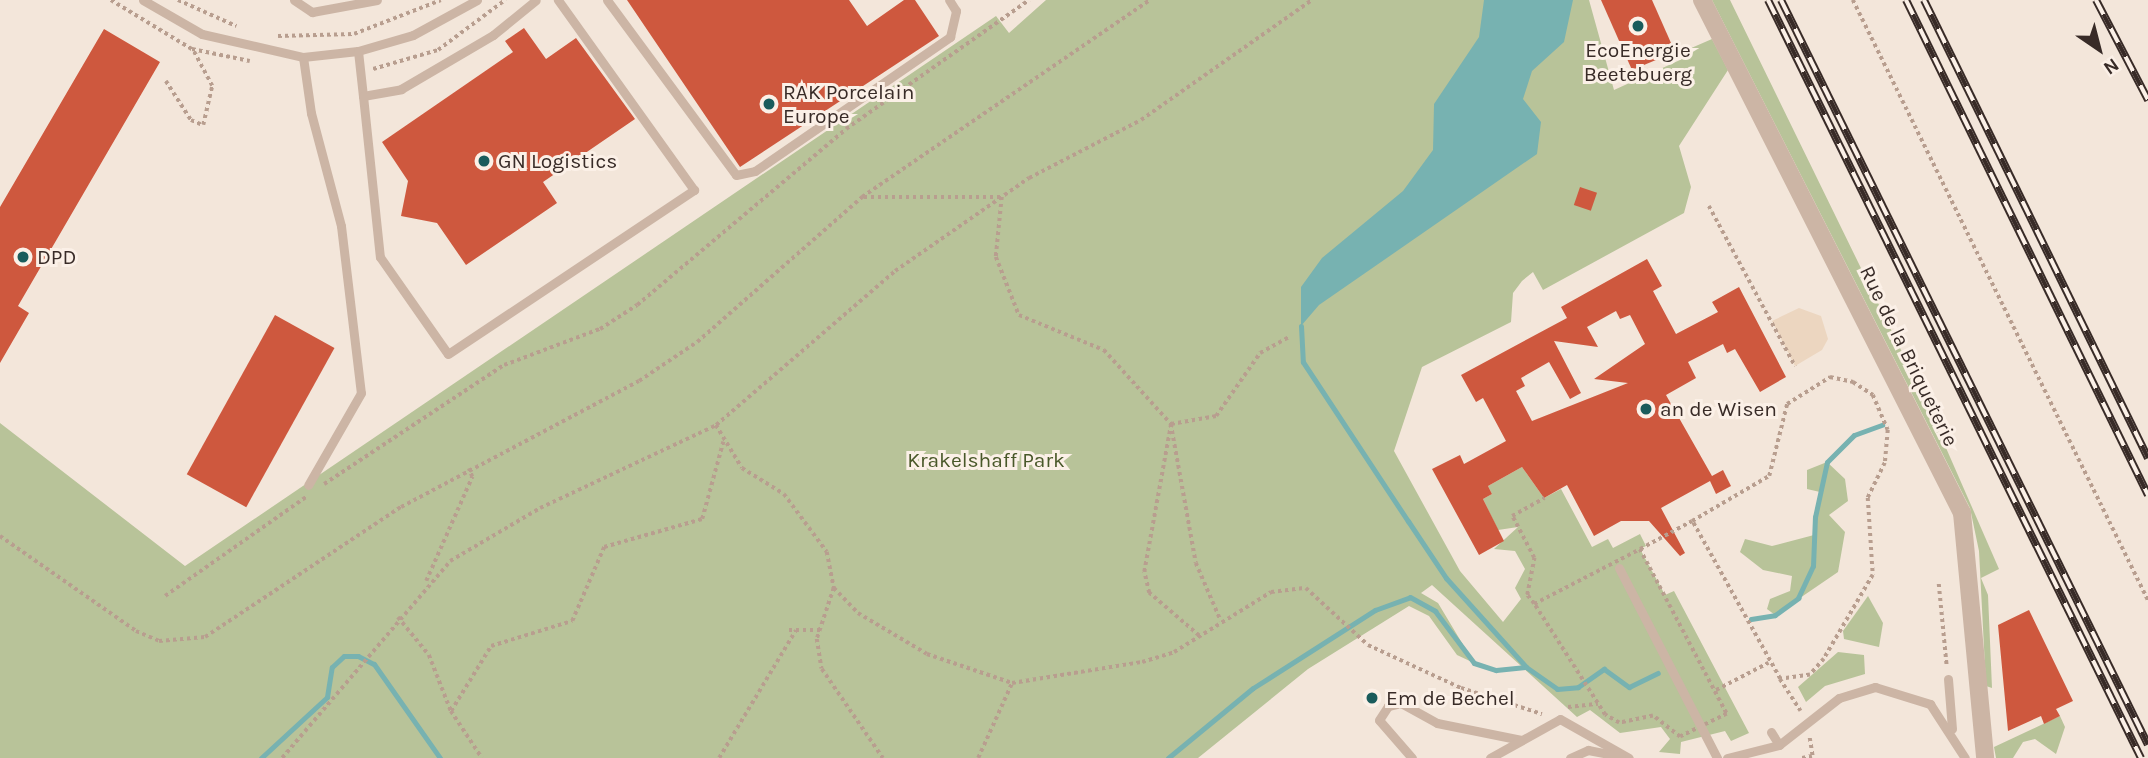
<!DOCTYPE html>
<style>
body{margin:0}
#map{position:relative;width:2148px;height:758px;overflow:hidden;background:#f3e6da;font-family:Karla,sans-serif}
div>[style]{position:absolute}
.green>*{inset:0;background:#b8c399}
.plaza>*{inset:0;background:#ecd6c0}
.water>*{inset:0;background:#77b2b1}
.stream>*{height:5px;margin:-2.5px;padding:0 2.5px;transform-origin:2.5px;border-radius:2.5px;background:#77b2b1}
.building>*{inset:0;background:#ce583e;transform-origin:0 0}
.path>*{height:3.5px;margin-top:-1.75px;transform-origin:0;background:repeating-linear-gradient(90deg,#b89e8f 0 3.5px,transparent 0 7px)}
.service>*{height:9px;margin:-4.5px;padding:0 4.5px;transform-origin:4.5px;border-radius:4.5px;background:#ccb5a5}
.minor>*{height:18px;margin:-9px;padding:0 9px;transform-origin:9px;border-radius:9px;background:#ccb5a5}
.rail>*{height:8px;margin-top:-4px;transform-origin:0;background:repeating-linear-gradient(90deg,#fbf0e7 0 16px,#382b27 0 32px);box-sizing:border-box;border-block:2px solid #382b27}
.dots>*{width:19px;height:19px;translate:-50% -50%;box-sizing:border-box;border:4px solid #fbf0e7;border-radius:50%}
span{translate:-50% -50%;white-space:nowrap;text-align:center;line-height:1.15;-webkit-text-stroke:6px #fbf0e7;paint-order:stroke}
.poi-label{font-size:21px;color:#382b27}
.left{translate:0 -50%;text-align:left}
.street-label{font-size:21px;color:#382b27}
.park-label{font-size:21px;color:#495829}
.north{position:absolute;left:2064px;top:14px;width:70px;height:70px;-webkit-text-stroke:5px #fbf0e7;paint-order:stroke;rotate:145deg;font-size:19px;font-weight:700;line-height:28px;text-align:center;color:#382b27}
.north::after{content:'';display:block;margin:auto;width:24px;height:32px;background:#382b27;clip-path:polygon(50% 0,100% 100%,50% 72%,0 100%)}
</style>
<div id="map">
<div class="green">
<i style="clip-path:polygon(1046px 0,1589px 0,1614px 90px,1691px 55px,1689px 49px,1712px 39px,1728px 70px,1679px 146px,1691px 187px,1684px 213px,1543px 290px,1533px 272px,1522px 281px,1513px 293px,1511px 322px,1422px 367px,1394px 451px,1460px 571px,1503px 622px,1521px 599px,1515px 588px,1525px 569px,1515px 551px,1494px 549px,1518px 527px,1498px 530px,1483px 499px,1492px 494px,1488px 486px,1522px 467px,1544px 498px,1561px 489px,1592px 547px,1608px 539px,1613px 548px,1640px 534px,1646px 546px,1640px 549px,1665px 595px,1674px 591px,1749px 733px,1731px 741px,1725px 731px,1681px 742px,1680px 754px,1659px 752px,1670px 739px,1661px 727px,1620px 733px,1590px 710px,1577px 717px,1432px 585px,1421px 593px,1438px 603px,1474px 663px,1457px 655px,1429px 616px,1409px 606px,1308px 669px,1198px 758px,0 758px,0 423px,185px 566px,996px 16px,1009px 33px)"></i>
<i style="clip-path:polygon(1712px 0,1730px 0,1922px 393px,1999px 569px,1981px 578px,1988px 595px,1992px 688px,1986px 686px,1979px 551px,1970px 508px)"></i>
<i style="clip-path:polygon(1827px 462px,1845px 479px,1848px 501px,1829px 515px,1845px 532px,1838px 572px,1775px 615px,1767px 609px,1770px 599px,1790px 591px,1792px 576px,1763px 570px,1740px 552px,1745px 539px,1772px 546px,1814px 535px,1820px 492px,1807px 489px,1807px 470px)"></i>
<i style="clip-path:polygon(1868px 596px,1883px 623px,1879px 647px,1844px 639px,1843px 631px)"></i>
<i style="clip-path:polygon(1838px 652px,1864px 655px,1865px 674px,1825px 686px,1806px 702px,1798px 687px)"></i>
<i style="clip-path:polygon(2060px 716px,2065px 727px,2056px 754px,2035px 739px,2023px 742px,2013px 758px,1996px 758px,1994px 747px)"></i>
</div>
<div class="plaza">
<i style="clip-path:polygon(1799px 308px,1821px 316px,1828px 339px,1822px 350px,1795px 366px,1772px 321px)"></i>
</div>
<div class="water">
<i style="clip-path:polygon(1484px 0,1573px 0,1564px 42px,1532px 71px,1523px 99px,1541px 122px,1537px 154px,1319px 305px,1301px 326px,1301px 287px,1322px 258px,1403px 191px,1433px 150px,1434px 104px,1479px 37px)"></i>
</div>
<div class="stream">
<i style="left:1301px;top:326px;width:36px;rotate:87deg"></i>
<i style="left:1303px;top:362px;width:191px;rotate:56.6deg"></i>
<i style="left:1408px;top:521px;width:69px;rotate:56.3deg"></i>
<i style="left:1446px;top:578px;width:120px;rotate:48deg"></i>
<i style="left:1751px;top:619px;width:24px;rotate:-9deg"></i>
<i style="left:1775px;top:615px;width:29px;rotate:-36deg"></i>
<i style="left:1798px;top:598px;width:35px;rotate:-65deg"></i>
<i style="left:1813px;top:566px;width:49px;rotate:-87.7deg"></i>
<i style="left:1815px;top:517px;width:56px;rotate:-77.7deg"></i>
<i style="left:1827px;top:462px;width:38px;rotate:-45deg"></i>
<i style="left:1854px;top:435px;width:30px;rotate:-20deg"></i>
<i style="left:261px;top:758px;width:90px;rotate:-42.7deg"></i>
<i style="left:327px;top:697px;width:30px;rotate:-81deg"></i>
<i style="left:332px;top:667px;width:16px;rotate:-43deg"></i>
<i style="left:344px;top:656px;width:14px"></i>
<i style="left:358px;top:656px;width:18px;rotate:27deg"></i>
<i style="left:374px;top:664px;width:115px;rotate:54.9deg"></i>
<i style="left:1168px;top:758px;width:110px;rotate:-39.5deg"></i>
<i style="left:1253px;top:688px;width:145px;rotate:-32.6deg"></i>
<i style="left:1375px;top:610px;width:37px;rotate:-20deg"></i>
<i style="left:1410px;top:597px;width:29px;rotate:29deg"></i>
<i style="left:1435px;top:611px;width:65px;rotate:53.1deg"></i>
<i style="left:1474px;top:663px;width:23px;rotate:18deg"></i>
<i style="left:1496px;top:670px;width:30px;rotate:-6deg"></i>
<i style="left:1526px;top:667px;width:38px;rotate:35deg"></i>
<i style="left:1557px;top:689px;width:21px;rotate:-5deg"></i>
<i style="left:1578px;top:687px;width:32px;rotate:-35deg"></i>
<i style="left:1604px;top:669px;width:31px;rotate:36deg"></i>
<i style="left:1629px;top:687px;width:32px;rotate:-26deg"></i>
</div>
<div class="building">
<i style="clip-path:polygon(627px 0,849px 0,867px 26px,904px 0,915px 0,939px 36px,740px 167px)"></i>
<i style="clip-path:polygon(1601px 0,1652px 0,1675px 52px,1632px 70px)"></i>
<i style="clip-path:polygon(524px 28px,546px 59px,576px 38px,635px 119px,543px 182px,557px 203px,466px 265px,437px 223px,401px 216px,408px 181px,382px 142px,513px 52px,505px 41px)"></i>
<i style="clip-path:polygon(104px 29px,160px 62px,18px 306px,29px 313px,0 363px,0 207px)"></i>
<i style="left:1580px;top:187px;width:18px;height:19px;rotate:19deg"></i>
<i style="clip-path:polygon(evenodd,1647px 259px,1662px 286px,1653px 291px,1676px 334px,1718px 312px,1712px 302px,1739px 287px,1786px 377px,1760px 392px,1735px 349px,1727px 353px,1723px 344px,1688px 362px,1696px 378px,1666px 395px,1712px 476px,1723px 470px,1731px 486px,1716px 494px,1710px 481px,1661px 508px,1685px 553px,1680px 556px,1649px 521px,1621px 521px,1594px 536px,1567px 485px,1544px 498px,1522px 467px,1488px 486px,1492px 494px,1483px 499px,1504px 541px,1479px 555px,1432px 469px,1460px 455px,1464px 464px,1506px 441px,1483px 398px,1476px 402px,1461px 375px,1567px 318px,1561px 307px,1647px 259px,1616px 311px,1620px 319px,1630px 315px,1645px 344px,1594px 379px,1628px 383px,1532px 421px,1516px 391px,1525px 386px,1521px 378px,1549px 362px,1570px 399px,1581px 393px,1554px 341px,1598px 347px,1587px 327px,1616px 311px)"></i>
<i style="left:275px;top:315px;width:68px;height:182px;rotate:29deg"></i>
<i style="clip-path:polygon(2029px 610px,2073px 701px,2056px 709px,2060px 716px,2044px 724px,2041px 716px,2008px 731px,1998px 625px)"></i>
</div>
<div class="path">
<i style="left:111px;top:0;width:95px;rotate:31.2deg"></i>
<i style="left:192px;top:49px;width:59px;rotate:11.7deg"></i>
<i style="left:178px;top:0;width:64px;rotate:24.1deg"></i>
<i style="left:1853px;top:0;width:669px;rotate:63.82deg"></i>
<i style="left:278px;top:36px;width:76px;rotate:-1.5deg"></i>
<i style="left:354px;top:34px;width:93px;rotate:-21.3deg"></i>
<i style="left:373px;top:69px;width:68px;rotate:-16.3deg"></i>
<i style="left:438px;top:50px;width:84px;rotate:-36.7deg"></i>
<i style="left:166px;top:81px;width:46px;rotate:57.3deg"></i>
<i style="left:191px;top:120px;width:13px;rotate:23deg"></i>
<i style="left:203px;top:125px;width:40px;rotate:-77deg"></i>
<i style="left:212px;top:86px;width:40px;rotate:-118deg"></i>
<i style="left:864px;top:197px;width:138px"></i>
<i style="left:1002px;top:197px;width:60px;rotate:95.7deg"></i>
<i style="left:996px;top:257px;width:62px;rotate:68.4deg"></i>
<i style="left:1019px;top:315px;width:92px;rotate:22.4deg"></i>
<i style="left:1104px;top:350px;width:100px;rotate:47.8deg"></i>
<i style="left:1171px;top:424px;width:141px;rotate:79.8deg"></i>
<i style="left:1196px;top:563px;width:63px;rotate:66.7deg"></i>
<i style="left:1709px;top:206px;width:182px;rotate:61.7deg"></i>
<i style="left:716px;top:425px;width:50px;rotate:58.8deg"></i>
<i style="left:742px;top:468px;width:49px;rotate:31.8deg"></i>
<i style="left:784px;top:494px;width:72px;rotate:53.4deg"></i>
<i style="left:827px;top:552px;width:37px;rotate:79deg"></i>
<i style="left:834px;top:588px;width:54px;rotate:108.4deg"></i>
<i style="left:817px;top:639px;width:30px;rotate:81deg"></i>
<i style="left:822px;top:669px;width:108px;rotate:55.6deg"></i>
<i style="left:324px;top:484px;width:216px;rotate:-33.5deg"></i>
<i style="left:504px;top:365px;width:103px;rotate:-20.6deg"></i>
<i style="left:600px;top:329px;width:44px;rotate:-33deg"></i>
<i style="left:637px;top:305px;width:273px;rotate:-40.1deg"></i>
<i style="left:846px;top:129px;width:224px;rotate:-35.2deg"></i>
<i style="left:0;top:536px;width:166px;rotate:34.9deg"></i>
<i style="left:136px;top:631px;width:25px;rotate:23deg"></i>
<i style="left:159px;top:641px;width:46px;rotate:-5deg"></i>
<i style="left:205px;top:637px;width:235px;rotate:-33.6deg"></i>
<i style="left:401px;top:507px;width:269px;rotate:-27.9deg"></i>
<i style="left:639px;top:381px;width:70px;rotate:-33.9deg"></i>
<i style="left:697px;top:342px;width:220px;rotate:-41.3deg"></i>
<i style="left:862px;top:197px;width:349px;rotate:-34.4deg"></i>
<i style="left:1640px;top:549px;width:187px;rotate:62.2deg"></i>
<i style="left:1727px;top:714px;width:52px;rotate:153.9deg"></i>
<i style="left:1680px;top:737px;width:34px;rotate:-142deg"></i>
<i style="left:1653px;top:716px;width:35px;rotate:168deg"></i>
<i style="left:1619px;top:723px;width:16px;rotate:-150deg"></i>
<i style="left:1605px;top:715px;width:132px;rotate:-122.6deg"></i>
<i style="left:1534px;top:604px;width:119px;rotate:-27.4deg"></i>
<i style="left:1640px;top:549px;width:59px;rotate:-28.3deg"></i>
<i style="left:426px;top:581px;width:114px;rotate:-66.1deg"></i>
<i style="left:472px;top:477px;width:9px;rotate:-111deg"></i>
<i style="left:1939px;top:584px;width:83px;rotate:84.5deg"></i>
<i style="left:834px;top:588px;width:35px;rotate:46deg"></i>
<i style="left:858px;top:613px;width:80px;rotate:30.7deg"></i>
<i style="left:927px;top:654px;width:90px;rotate:18.8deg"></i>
<i style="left:1012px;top:683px;width:132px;rotate:-9.2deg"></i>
<i style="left:1142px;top:662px;width:34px;rotate:-17deg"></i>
<i style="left:1174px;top:652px;width:114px;rotate:-31.7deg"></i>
<i style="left:1271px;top:592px;width:35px;rotate:-7deg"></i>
<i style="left:1306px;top:588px;width:84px;rotate:42.6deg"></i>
<i style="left:1368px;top:645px;width:102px;rotate:24.8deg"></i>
<i style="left:1461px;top:688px;width:85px;rotate:17.8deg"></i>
<i style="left:165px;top:596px;width:172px;rotate:-35.1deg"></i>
<i style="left:1534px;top:604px;width:11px;rotate:-128deg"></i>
<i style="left:1527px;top:595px;width:38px;rotate:-79deg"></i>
<i style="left:1534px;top:558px;width:47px;rotate:-117.6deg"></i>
<i style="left:1512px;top:516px;width:37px;rotate:-29deg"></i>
<i style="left:398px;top:617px;width:49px;rotate:50.8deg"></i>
<i style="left:429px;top:655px;width:60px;rotate:68.6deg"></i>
<i style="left:451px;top:711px;width:56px;rotate:56.6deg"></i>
<i style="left:789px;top:630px;width:31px"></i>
<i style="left:1199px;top:636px;width:66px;rotate:-139.3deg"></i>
<i style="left:1149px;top:593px;width:22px;rotate:-103deg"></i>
<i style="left:1144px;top:572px;width:150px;rotate:-79.7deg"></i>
<i style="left:1171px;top:424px;width:46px;rotate:-10.1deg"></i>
<i style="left:1216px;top:416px;width:77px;rotate:-55.1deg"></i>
<i style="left:1260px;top:353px;width:33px;rotate:-29deg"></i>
<i style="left:1780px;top:679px;width:181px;rotate:-119.1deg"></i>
<i style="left:1692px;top:521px;width:89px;rotate:-30.3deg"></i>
<i style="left:1769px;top:476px;width:74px;rotate:-76deg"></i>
<i style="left:1787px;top:404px;width:51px;rotate:-32.1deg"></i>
<i style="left:1830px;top:377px;width:24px;rotate:12deg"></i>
<i style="left:1853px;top:382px;width:24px;rotate:33deg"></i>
<i style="left:1873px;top:395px;width:38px;rotate:67deg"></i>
<i style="left:1888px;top:430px;width:33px;rotate:95deg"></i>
<i style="left:1885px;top:463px;width:39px;rotate:116deg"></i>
<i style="left:1868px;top:498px;width:77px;rotate:86.3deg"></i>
<i style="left:1873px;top:575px;width:97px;rotate:120.3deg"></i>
<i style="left:1824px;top:659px;width:21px;rotate:131deg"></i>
<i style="left:1810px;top:675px;width:30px;rotate:172deg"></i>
<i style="left:1780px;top:679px;width:38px;rotate:57deg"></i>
<i style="left:1716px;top:690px;width:59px;rotate:-27.4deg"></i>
<i style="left:1568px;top:707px;width:30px;rotate:-6deg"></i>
<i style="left:451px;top:711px;width:76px;rotate:-58.4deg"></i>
<i style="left:491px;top:646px;width:85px;rotate:-17.2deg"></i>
<i style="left:572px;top:621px;width:81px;rotate:-66.6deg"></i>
<i style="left:604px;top:547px;width:102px;rotate:-15.9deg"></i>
<i style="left:702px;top:519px;width:80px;rotate:-74.7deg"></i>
<i style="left:1810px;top:738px;width:19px;rotate:81deg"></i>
<i style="left:282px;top:758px;width:259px;rotate:-49.5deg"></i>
<i style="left:450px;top:561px;width:104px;rotate:-30.5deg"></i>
<i style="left:540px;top:508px;width:195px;rotate:-25.2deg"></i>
<i style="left:716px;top:425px;width:236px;rotate:-40.7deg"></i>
<i style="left:895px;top:271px;width:163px;rotate:-34.8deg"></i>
<i style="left:1029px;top:178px;width:126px;rotate:-27.4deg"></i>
<i style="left:1141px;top:120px;width:209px;rotate:-35.1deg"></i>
<i style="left:719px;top:758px;width:149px;rotate:-59deg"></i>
<i style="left:978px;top:758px;width:82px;rotate:-65.6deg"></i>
<i style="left:1802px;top:758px;width:10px;rotate:-11deg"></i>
</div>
<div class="service">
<i style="left:143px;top:0;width:68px;rotate:30deg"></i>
<i style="left:202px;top:34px;width:104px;rotate:12.8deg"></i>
<i style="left:303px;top:57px;width:55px;rotate:-6.2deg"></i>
<i style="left:358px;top:51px;width:57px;rotate:-16.2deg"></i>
<i style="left:413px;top:35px;width:73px;rotate:-28.7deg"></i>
<i style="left:294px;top:0;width:22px;rotate:34deg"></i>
<i style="left:312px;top:12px;width:66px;rotate:-10.5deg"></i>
<i style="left:607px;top:0;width:217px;rotate:53.6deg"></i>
<i style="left:736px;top:175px;width:19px;rotate:-12deg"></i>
<i style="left:755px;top:171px;width:237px;rotate:-34.5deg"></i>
<i style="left:950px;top:37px;width:27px;rotate:-77deg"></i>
<i style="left:956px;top:11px;width:13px;rotate:-122deg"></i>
<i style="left:358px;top:51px;width:45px;rotate:83.7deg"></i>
<i style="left:363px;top:96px;width:39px;rotate:-10deg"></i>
<i style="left:401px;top:89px;width:107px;rotate:-30.4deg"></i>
<i style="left:493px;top:35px;width:55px;rotate:-39.1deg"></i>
<i style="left:303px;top:57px;width:57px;rotate:81.9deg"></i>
<i style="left:311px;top:113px;width:117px;rotate:75.1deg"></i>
<i style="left:341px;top:226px;width:168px;rotate:83.2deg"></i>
<i style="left:361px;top:393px;width:106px;rotate:119.9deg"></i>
<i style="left:363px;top:96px;width:162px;rotate:84deg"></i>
<i style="left:380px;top:257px;width:118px;rotate:55deg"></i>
<i style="left:448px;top:354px;width:296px;rotate:-33.7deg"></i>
<i style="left:694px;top:190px;width:234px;rotate:-125.6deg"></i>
<i style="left:1619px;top:568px;width:214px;rotate:62.7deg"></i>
<i style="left:1948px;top:679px;width:50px;rotate:85.4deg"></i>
<i style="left:1771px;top:732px;width:15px;rotate:58deg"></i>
<i style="left:1779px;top:745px;width:76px;rotate:-38.1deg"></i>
<i style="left:1839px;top:698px;width:38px;rotate:-17deg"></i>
<i style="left:1875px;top:687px;width:58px;rotate:17.2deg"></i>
<i style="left:1930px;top:704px;width:64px;rotate:57.1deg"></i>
<i style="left:1412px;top:758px;width:50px;rotate:-131deg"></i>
<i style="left:1379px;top:720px;width:17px;rotate:-57deg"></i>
<i style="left:1388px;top:706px;width:13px;rotate:-13deg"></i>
<i style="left:1401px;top:703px;width:41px;rotate:29.1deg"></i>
<i style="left:1437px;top:723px;width:86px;rotate:11.4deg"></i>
<i style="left:1490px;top:758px;width:80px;rotate:-29.1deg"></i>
<i style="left:1560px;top:719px;width:79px;rotate:29.5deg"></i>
<i style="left:1570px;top:758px;width:20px;rotate:-24deg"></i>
<i style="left:1588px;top:750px;width:33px;rotate:11deg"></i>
<i style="left:1727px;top:758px;width:54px;rotate:-14deg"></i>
</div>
<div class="minor">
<i style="left:1702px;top:0;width:575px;rotate:63.12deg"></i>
<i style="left:1962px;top:513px;width:246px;rotate:84.6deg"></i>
</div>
<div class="rail">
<i style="left:1768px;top:0;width:845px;rotate:63.8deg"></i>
<i style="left:1781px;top:0;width:830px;rotate:63.77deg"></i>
<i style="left:1906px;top:0;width:551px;rotate:63.95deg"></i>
<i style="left:1924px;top:0;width:510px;rotate:63.94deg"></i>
<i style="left:2096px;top:0;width:113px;rotate:62.5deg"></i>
</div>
<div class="dots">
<i style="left:1638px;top:26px;background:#1a5c5c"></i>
<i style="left:769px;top:104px;background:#1a5c5c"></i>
<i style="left:484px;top:161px;background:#1a5c5c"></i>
<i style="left:23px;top:257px;background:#1a5c5c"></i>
<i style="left:1646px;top:409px;background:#1a5c5c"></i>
<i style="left:1372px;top:698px;background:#1a5c5c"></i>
</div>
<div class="poi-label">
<span style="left:1638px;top:62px">EcoEnergie<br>Beetebuerg</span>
<span class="left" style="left:783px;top:104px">RAK Porcelain<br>Europe</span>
<span class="left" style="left:498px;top:161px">GN Logistics</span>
<span class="left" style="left:37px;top:257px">DPD</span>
<span class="left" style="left:1660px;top:409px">an de Wisen</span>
<span class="left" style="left:1386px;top:698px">Em de Bechel</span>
</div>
<div class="street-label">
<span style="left:1909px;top:356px;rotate:64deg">Rue de la Briqueterie</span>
</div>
<div class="park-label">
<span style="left:986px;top:460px">Krakelshaff Park</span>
</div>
<div class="north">N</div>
</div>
